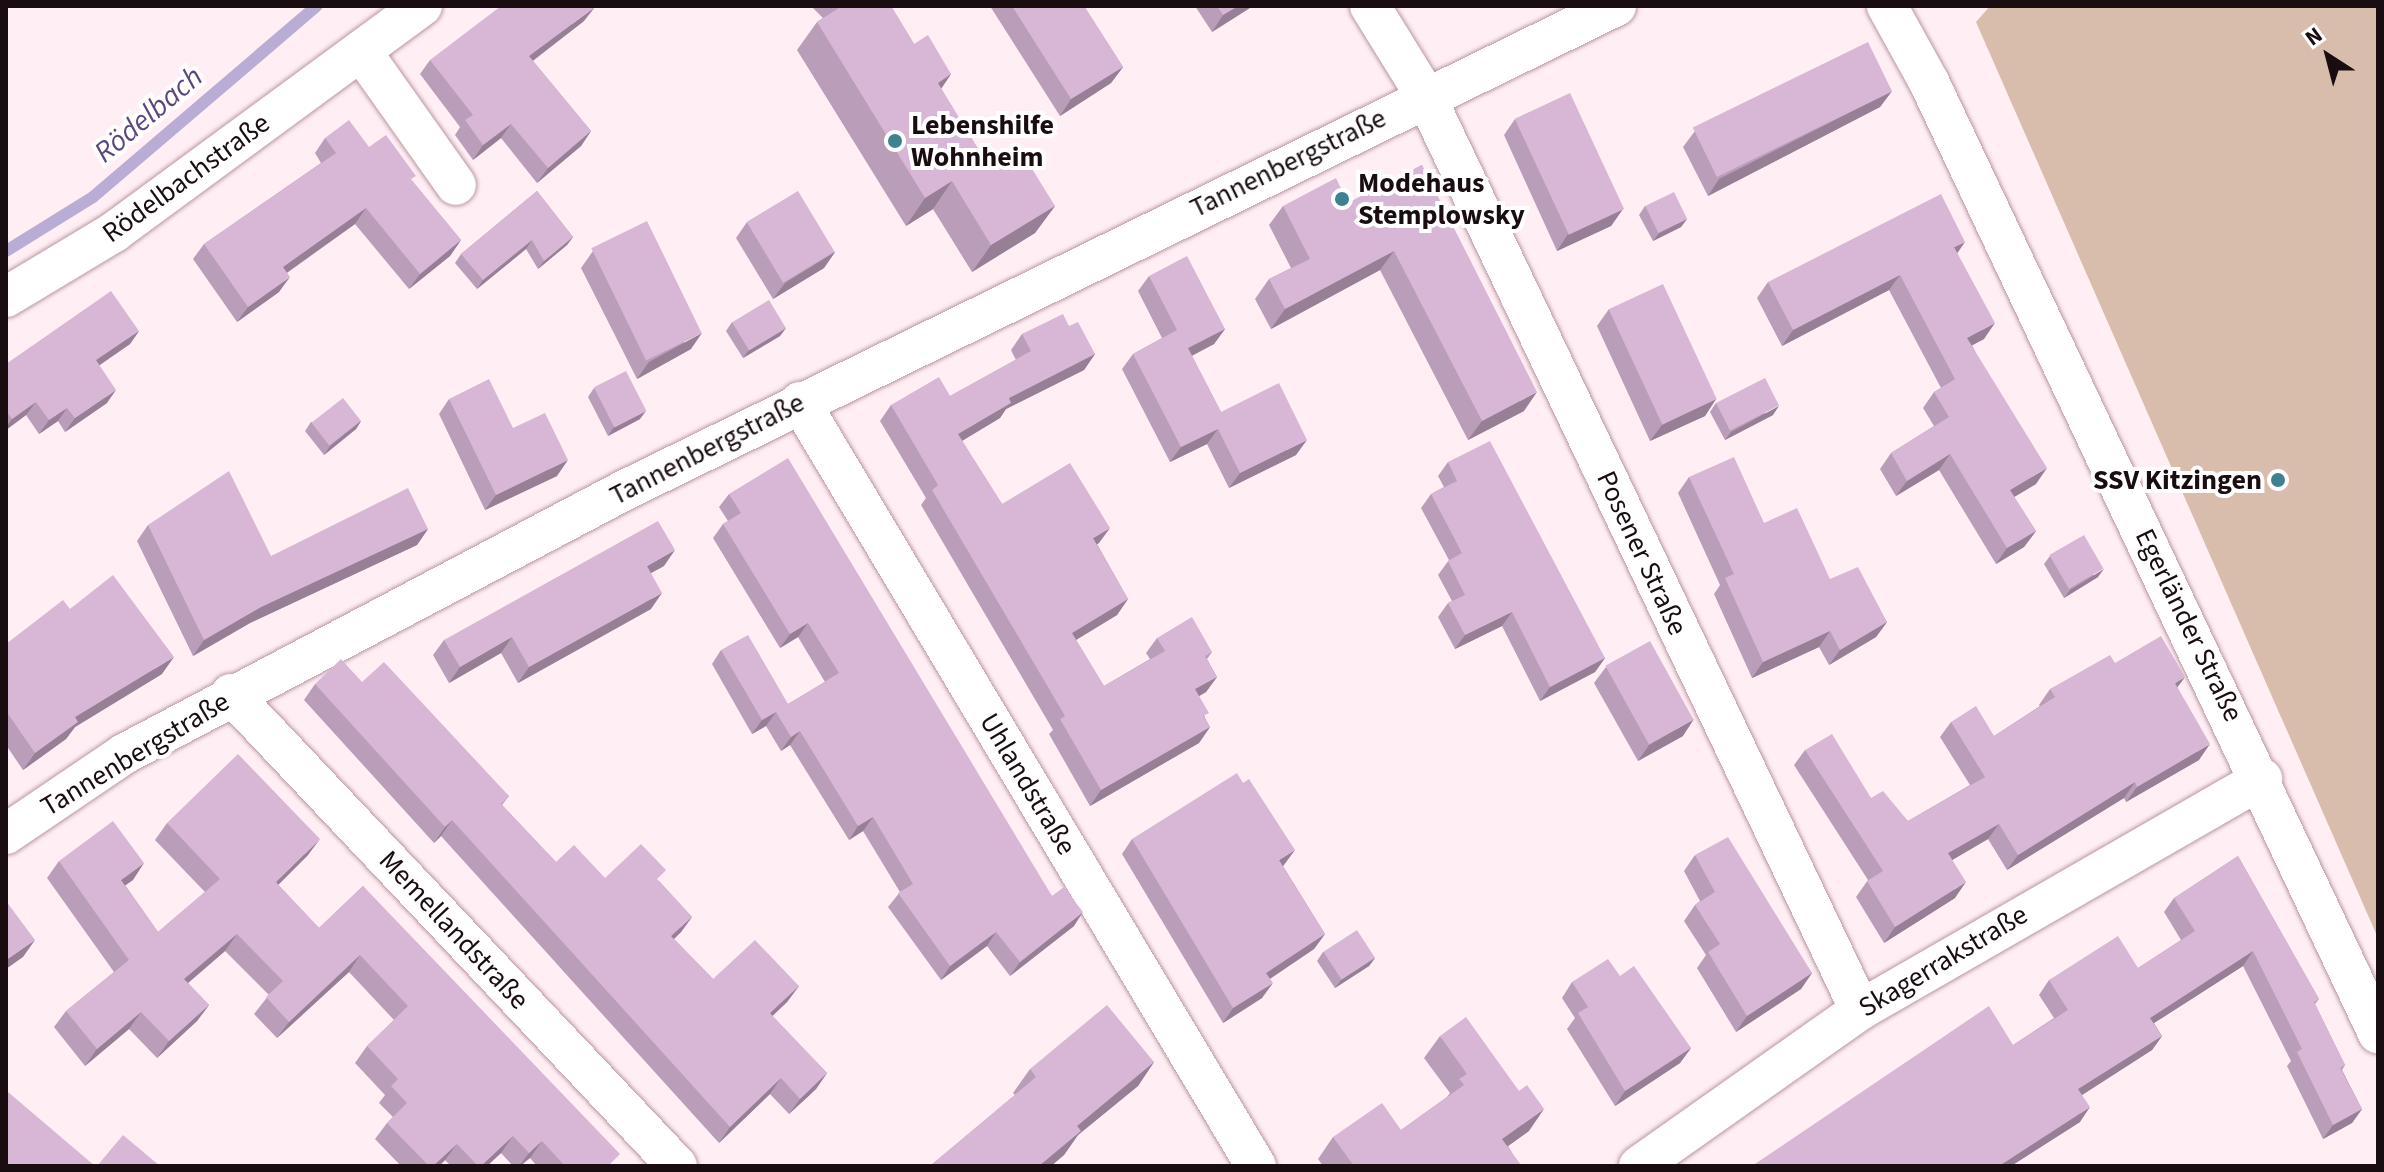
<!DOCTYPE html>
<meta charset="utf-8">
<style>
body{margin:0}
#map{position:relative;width:2384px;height:1172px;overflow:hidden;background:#ffeff4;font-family:"Source Sans 3",sans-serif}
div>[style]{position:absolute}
.green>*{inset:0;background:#d8bcac}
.stream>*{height:12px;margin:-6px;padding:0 6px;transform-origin:6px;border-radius:6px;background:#b9acd5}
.roads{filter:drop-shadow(0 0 2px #ba96a2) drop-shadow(0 0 2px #ba96a2)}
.minor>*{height:40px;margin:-20px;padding:0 20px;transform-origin:20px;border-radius:20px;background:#fff}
.wall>*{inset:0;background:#ba9db8}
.shaded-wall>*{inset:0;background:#977f96}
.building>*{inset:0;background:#d8b6d6;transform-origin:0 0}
.dots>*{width:22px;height:22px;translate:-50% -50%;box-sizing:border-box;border:4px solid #fff;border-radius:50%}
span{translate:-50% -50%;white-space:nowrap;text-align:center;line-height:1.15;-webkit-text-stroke:8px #fff;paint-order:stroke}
.poi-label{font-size:28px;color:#190d11;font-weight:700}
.left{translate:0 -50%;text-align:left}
.right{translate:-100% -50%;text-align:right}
.street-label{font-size:28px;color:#190d11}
.water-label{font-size:30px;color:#5b477d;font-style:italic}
.frame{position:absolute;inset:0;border:8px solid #190d11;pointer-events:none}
.north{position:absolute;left:2288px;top:16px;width:80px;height:80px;-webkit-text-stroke:6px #fff;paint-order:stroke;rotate:324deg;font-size:22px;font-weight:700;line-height:32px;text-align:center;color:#190d11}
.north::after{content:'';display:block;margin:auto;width:28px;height:36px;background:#190d11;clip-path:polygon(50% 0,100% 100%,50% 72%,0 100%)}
</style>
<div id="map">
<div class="green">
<i style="clip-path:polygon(1990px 6px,2378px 6px,2378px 938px,1976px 22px)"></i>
</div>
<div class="stream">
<i style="left:6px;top:251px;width:102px;rotate:-31.8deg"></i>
<i style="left:93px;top:197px;width:294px;rotate:-40.5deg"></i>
</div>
<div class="roads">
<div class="minor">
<i style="left:1370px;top:6px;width:105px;rotate:58.3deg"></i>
<i style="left:1425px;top:95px;width:1013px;rotate:64.57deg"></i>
<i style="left:1887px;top:6px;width:87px;rotate:61.1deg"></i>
<i style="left:1929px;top:82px;width:1052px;rotate:64.73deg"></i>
<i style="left:361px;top:51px;width:164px;rotate:54.7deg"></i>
<i style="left:6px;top:297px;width:126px;rotate:-31deg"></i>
<i style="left:114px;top:232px;width:382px;rotate:-36.3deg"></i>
<i style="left:800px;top:402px;width:890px;rotate:59.17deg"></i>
<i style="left:231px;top:694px;width:649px;rotate:46.62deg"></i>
<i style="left:6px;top:834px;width:143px;rotate:-34.1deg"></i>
<i style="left:124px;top:754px;width:566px;rotate:-27.79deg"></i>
<i style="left:625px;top:490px;width:1103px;rotate:-26.03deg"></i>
<i style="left:1639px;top:1166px;width:271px;rotate:-35.2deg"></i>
<i style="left:1860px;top:1010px;width:464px;rotate:-29.9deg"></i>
</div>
</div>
<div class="wall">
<i style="clip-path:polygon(811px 6px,891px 6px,914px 44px,951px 74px,941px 89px,991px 170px,1055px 206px,1035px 233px,972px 272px,933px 209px,906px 226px,797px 50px,817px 22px,823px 18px)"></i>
<i style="clip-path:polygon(990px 6px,1084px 6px,1123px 67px,1111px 83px,1060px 116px)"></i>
<i style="clip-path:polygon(1195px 6px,1253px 6px,1212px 32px)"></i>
<i style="clip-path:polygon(584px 21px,533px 61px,591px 131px,581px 146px,537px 183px,501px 138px,473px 160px,455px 135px,460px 127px,420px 74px,430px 60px)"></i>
<i style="clip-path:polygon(1892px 91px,1880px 107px,1708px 196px,1683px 147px,1695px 131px)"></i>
<i style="clip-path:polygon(1515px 119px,1623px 209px,1611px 226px,1557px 251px,1504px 135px)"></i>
<i style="clip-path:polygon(325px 138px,369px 147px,412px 181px,461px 240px,450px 256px,409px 289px,355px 224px,287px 273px,279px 292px,237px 322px,193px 259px,204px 244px,321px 163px,315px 153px)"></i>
<i style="clip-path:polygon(1422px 165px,1524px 411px,1468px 440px,1380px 270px,1271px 329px,1255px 299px,1269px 279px,1291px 268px,1269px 225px,1283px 206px,1348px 203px)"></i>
<i style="clip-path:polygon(537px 191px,573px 237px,567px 245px,538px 269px,526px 249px,477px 289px,455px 263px,461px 254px)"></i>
<i style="clip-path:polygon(1645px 206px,1687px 219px,1681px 227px,1653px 241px,1639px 215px)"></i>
<i style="clip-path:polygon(747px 222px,835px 252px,824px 268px,773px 299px,736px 238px)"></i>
<i style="clip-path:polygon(593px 251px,691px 349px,637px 379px,581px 268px)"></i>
<i style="clip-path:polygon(1957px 253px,1984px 339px,1972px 345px,2036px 484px,2014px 497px,2036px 531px,2024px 547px,1996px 564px,1939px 470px,1896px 496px,1880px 469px,1891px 453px,1934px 426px,1923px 408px,1934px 392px,1941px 388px,1889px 290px,1782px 346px,1757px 298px,1768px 282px)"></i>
<i style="clip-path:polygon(1149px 276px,1225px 329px,1214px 344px,1192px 356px,1221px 412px,1296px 455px,1229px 488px,1207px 444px,1170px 462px,1122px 369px,1133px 354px,1162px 338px,1138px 291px)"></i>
<i style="clip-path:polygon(1609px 309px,1716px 399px,1705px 416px,1650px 441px,1597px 326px)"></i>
<i style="clip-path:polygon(732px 322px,786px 328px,780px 336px,743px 358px,726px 331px)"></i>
<i style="clip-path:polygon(1069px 326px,1095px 354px,1084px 370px,1006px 409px,1000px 418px,962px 441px,1002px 504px,1099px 543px,1097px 544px,1128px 599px,1117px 615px,1076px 640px,1104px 686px,1150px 659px,1146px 653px,1157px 638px,1212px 652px,1207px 659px,1217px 677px,1206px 692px,1199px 696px,1205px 718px,1210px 727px,1199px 743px,1090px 806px,1049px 734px,1053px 730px,921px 505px,926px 498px,880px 421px,891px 405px,950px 396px,1016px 360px,1011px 350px,1022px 334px)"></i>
<i style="clip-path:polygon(139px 331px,130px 344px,99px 365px,107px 403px,65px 432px,58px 421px,39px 434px,26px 415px,6px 430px,6px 364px)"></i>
<i style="clip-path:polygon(594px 388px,640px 419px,608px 436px,588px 397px)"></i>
<i style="clip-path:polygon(449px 399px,513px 428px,557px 476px,485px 510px,439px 414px)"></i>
<i style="clip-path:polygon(1716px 403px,1773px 415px,1725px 440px,1710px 412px)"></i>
<i style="clip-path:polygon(361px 421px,356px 429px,324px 455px,305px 431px,311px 422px)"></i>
<i style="clip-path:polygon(1448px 462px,1605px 658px,1595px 672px,1540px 701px,1502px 626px,1455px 649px,1438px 617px,1448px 603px,1452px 601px,1438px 575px,1449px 560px,1421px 508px,1431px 494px,1444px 487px,1438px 476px)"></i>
<i style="clip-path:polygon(1689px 477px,1764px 523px,1830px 579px,1887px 622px,1876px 637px,1829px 665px,1819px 647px,1752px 678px,1714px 594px,1720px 585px,1678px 493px)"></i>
<i style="clip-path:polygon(729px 494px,1052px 896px,1074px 926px,1010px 976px,987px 946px,941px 980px,888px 907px,900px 892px,863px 831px,849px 840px,790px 745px,781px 751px,766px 726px,752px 734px,712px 664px,721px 650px,788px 704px,825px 682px,798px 637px,780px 648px,713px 538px,723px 524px,728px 521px,719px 507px)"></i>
<i style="clip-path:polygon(148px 525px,271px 556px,428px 529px,417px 545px,250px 623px,193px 656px,137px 541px)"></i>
<i style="clip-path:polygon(2050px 556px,2098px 577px,2064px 598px,2044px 564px)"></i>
<i style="clip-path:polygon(664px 566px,651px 573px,651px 609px,518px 683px,501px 653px,449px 683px,433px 655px,444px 640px)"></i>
<i style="clip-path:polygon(70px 609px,162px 674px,75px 727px,66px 739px,23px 770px,6px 745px,6px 644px)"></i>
<i style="clip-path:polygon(2115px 663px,2178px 688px,2199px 760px,2126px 802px,2124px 798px,2007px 870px,1988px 839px,1952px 860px,1955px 898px,1884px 943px,1856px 897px,1868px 880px,1794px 765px,1805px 750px,1871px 798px,1908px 821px,1970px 785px,1940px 737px,1951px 722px,1994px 736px,2040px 706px,2039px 705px,2050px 689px)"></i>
<i style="clip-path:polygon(1606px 667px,1683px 736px,1638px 761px,1594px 683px)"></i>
<i style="clip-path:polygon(362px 682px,509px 796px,502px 805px,556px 862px,605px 878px,659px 881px,692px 917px,681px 932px,674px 939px,713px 979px,799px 986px,787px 1002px,772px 1016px,827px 1073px,816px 1089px,789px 1114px,770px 1094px,719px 1143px,441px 836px,434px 843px,304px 700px,315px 684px)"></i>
<i style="clip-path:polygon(167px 823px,308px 855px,278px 885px,319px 928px,363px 886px,612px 1166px,537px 1166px,530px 1158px,521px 1166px,513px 1166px,501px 1153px,487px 1166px,451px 1166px,445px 1160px,439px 1166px,401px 1166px,375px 1139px,387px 1123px,393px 1117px,379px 1103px,385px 1095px,355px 1063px,367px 1046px,394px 1020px,349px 972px,277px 1038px,254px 1014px,269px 995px,225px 951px,188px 983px,209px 1005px,197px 1021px,157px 1058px,129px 1029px,85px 1066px,54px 1027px,66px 1011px,114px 972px,47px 878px,59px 861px,133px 880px,125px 885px,158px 932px,205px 892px,155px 840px)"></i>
<i style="clip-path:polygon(1132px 839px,1284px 865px,1283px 866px,1325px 934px,1314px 949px,1270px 979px,1262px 998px,1223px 1023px,1122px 854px)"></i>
<i style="clip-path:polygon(1695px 855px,1812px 973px,1801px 989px,1736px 1032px,1697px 968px,1706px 955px,1684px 921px,1695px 905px,1700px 901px,1684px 871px)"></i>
<i style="clip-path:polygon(2238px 856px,2319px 999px,2315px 1004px,2345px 1065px,2342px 1070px,2362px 1109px,2352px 1123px,2323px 1139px,2287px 1066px,2291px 1061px,2243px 966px,2154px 1023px,2162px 1036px,2152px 1050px,2082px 1095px,2080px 1122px,2011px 1166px,1752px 1166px,2013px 1045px,2054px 1018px,2039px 995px,2049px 980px,2138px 968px,2181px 940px,2164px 912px,2174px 898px)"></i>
<i style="clip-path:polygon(1323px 952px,1375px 958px,1369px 966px,1335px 988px,1317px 961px)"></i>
<i style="clip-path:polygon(1620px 976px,1691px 1048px,1680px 1063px,1615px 1106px,1567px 1029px,1575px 1018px,1562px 998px,1572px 982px)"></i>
<i style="clip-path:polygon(1440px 1036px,1529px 1131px,1508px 1146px,1520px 1166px,1323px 1166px,1318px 1159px,1333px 1137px,1401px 1130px,1447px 1097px,1450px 1093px,1424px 1058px)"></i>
<i style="clip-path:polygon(1154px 1062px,1138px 1086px,1078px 1135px,1064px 1155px,1051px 1166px,930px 1166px,1015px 1095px,1013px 1093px,1030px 1069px)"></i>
</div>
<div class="shaded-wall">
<i style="clip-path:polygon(1238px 6px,1253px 6px,1212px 32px,1223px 15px)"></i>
<i style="clip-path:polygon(595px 7px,584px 21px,519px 71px,529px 56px)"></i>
<i style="clip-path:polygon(1123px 67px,1111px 83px,1060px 116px,1071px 99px)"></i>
<i style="clip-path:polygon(951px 74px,932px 102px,938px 83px)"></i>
<i style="clip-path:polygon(1892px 91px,1880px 107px,1708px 196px,1719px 179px)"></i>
<i style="clip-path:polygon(511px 124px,501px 138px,473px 160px,483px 145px)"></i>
<i style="clip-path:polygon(591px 131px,581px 146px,537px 183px,548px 168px)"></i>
<i style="clip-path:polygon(952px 181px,933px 209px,906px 226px,925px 198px)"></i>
<i style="clip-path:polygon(1055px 206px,1035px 233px,972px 272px,991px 245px)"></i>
<i style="clip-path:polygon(366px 208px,355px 224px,272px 283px,283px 267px)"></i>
<i style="clip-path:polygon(1623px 209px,1611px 226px,1557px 251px,1568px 234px)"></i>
<i style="clip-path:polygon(1687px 219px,1681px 227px,1653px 241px,1659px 233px)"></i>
<i style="clip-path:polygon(573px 237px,567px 245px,538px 269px,544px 261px)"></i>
<i style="clip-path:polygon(461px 240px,450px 256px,409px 289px,420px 274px)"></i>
<i style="clip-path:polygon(532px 240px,526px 249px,477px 289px,483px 280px)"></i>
<i style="clip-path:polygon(1965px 242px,1954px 258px,1954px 247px)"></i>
<i style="clip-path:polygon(1394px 251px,1380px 270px,1271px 329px,1285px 309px)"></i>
<i style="clip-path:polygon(835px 252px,824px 268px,773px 299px,785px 283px)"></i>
<i style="clip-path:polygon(1900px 275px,1889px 290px,1782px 346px,1793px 330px)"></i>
<i style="clip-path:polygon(290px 277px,279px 292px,237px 322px,248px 307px)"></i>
<i style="clip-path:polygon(1995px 323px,1984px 339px,1956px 354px,1967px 338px)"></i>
<i style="clip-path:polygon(786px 328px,780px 336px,743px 358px,749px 350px)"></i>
<i style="clip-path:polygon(1225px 329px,1214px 344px,1177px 363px,1188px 348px)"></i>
<i style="clip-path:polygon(139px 331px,130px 344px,87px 374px,96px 360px)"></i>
<i style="clip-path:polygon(702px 333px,691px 349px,637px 379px,649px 362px)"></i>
<i style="clip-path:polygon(1095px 354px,1084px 370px,1006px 409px,1000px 418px,947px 450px,958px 434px,1009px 398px)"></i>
<i style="clip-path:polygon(116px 390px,107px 403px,65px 432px,75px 418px)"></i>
<i style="clip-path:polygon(1537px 392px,1524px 411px,1468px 440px,1482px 421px)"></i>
<i style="clip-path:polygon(1716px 399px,1705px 416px,1650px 441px,1662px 425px)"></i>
<i style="clip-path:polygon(36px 402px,26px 415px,6px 430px,6px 427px,12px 419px)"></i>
<i style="clip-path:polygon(1779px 406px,1773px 415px,1725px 440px,1731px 432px)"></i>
<i style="clip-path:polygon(67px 408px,58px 421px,39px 434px,49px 420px)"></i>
<i style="clip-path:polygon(646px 411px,640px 419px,608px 436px,614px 427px)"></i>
<i style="clip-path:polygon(361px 421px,356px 429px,324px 455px,330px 446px)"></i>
<i style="clip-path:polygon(1218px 429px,1207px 444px,1170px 462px,1181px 447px)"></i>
<i style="clip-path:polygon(1307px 440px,1296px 455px,1229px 488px,1240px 473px)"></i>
<i style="clip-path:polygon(1950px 454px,1939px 470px,1896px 496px,1907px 481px)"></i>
<i style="clip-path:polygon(568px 460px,557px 476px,485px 510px,496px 495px)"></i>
<i style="clip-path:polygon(2047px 468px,2036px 484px,1999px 506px,2010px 490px)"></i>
<i style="clip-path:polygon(1110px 528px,1099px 543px,1082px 553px,1093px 538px)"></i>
<i style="clip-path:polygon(428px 529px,417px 545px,250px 623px,193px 656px,204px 640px,261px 607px)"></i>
<i style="clip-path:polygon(2036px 531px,2024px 547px,1996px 564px,2007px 548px)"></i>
<i style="clip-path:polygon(675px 550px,664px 566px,636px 581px,647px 566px)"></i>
<i style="clip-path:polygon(2104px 569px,2098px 577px,2064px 598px,2070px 590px)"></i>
<i style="clip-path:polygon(662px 593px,651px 609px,518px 683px,529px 667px)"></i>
<i style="clip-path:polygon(1128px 599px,1117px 615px,1061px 649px,1072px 633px)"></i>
<i style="clip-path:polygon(1512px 612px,1502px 626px,1455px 649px,1465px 635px)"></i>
<i style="clip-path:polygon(1887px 622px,1876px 637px,1829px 665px,1840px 650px)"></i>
<i style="clip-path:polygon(808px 623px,798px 637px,780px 648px,790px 634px)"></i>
<i style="clip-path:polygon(1830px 631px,1819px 647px,1752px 678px,1763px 662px)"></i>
<i style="clip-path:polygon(512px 637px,501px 653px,449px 683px,460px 667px)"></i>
<i style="clip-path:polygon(174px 657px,162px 674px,75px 727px,66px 739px,23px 770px,35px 753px,75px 717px)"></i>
<i style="clip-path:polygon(1605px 658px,1595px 672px,1540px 701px,1550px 687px)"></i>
<i style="clip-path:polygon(1217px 677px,1206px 692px,1184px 705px,1195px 689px)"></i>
<i style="clip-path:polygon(2185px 677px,2174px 692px,2175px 683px)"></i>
<i style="clip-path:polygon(776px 712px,766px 726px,752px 734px,762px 720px)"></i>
<i style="clip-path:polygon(1694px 719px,1683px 736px,1638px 761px,1649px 745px)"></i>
<i style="clip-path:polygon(1210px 727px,1199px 743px,1090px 806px,1101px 790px)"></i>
<i style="clip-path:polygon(800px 731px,790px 745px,781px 751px,791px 737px)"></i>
<i style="clip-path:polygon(2210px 744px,2199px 760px,2126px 802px,2137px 787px)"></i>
<i style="clip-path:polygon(2135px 782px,2124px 798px,2007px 870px,2018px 855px)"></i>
<i style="clip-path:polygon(873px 817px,863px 831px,849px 840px,858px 826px)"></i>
<i style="clip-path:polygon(452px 820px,441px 836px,434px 843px,445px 827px)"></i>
<i style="clip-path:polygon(1999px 824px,1988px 839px,1937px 869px,1948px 853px)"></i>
<i style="clip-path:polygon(320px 839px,308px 855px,264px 899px,276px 882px)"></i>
<i style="clip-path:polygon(1295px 850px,1284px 865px,1269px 875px,1279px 860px)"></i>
<i style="clip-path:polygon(144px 863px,133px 880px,109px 897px,121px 880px)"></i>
<i style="clip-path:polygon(1966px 882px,1955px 898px,1884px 943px,1895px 927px)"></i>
<i style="clip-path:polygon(1083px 912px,1074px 926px,1010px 976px,1020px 962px)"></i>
<i style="clip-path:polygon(692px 917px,681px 932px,660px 952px,671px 936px)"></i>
<i style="clip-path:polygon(996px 932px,987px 946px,941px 980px,950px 966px)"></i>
<i style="clip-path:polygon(237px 934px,225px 951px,173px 996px,184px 979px)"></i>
<i style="clip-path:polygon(1325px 934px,1314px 949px,1256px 988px,1266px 973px)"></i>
<i style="clip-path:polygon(35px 940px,23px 957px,6px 969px,6px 960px)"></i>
<i style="clip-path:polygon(2253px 951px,2243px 966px,2140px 1032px,2150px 1018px)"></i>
<i style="clip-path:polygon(360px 955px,349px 972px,277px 1038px,289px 1022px)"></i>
<i style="clip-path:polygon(1375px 958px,1369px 966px,1335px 988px,1341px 980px)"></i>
<i style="clip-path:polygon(1812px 973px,1801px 989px,1736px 1032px,1747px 1016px)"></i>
<i style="clip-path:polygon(1273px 983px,1262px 998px,1223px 1023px,1233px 1008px)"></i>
<i style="clip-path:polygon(799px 986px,787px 1002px,759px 1029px,770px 1013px)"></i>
<i style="clip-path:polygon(209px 1005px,197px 1021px,157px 1058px,169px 1041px)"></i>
<i style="clip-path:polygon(141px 1012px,129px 1029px,85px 1066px,97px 1049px)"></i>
<i style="clip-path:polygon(2162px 1036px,2152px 1050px,2068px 1104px,2078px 1089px)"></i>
<i style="clip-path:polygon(1691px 1048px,1680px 1063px,1615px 1106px,1625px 1091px)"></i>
<i style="clip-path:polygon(1154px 1062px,1138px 1086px,1078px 1135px,1064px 1155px,1051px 1166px,1039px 1166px,1077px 1126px)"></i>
<i style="clip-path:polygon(827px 1073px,816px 1089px,789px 1114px,800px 1099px)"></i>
<i style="clip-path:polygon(781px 1078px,770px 1094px,719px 1143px,730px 1127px)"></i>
<i style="clip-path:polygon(2090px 1107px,2080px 1122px,2011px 1166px,1999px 1166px)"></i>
<i style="clip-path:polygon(1544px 1109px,1529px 1131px,1487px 1161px,1502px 1139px)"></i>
<i style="clip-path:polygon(2362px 1109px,2352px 1123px,2323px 1139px,2333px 1125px)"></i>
<i style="clip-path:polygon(513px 1136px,501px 1153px,487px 1166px,481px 1166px)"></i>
<i style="clip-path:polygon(542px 1141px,530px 1158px,519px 1166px,529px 1153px)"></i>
<i style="clip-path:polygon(457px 1144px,445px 1160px,439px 1166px,433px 1166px)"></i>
</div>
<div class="building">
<i style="clip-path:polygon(501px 6px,595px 7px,529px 56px,591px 131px,548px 168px,511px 124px,483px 145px,465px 120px,473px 115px,430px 60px)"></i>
<i style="clip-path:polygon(842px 6px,891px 6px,914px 44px,928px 35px,951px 74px,938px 83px,991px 170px,1021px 151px,1055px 206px,991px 245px,952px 181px,925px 198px,817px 22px)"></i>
<i style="clip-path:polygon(1012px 6px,1084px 6px,1123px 67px,1071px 99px)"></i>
<i style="clip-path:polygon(1217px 6px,1238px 6px,1223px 15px)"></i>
<i style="left:1868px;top:42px;width:55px;height:195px;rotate:64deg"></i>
<i style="left:1570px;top:93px;width:128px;height:61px;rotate:65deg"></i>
<i style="clip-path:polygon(349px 120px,369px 147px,386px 135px,416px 176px,411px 179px,461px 240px,420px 274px,366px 208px,283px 267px,290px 277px,248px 307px,204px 244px,336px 153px,325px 138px)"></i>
<i style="clip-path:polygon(1422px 165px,1537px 392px,1482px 421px,1394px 251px,1285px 309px,1269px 279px,1310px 259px,1283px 206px,1336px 178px,1348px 203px)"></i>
<i style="clip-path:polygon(537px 191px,573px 237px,544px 261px,532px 240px,483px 280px,461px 254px)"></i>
<i style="left:798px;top:191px;width:71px;height:60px;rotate:59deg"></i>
<i style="left:1674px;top:192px;width:30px;height:32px;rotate:64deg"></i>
<i style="clip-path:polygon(1941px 194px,1965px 242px,1954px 247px,1995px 323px,1967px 338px,2047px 468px,2010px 490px,2036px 531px,2007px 548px,1950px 454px,1907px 481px,1891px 453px,1949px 417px,1934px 392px,1955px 379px,1900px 275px,1793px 330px,1768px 282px)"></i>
<i style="left:647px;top:221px;width:125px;height:62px;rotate:64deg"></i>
<i style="clip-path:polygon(1187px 256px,1225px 329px,1188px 348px,1221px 412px,1279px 383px,1307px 440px,1240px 473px,1218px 429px,1181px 447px,1133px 354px,1177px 330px,1149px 276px)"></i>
<i style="left:1663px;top:284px;width:127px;height:60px;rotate:65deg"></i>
<i style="clip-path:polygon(111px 291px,139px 331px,96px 360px,116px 390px,75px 418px,67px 408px,49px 420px,36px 402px,12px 419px,6px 411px,6px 364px)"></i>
<i style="left:769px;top:300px;width:33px;height:43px;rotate:59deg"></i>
<i style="clip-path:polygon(1063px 314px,1069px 326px,1078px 322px,1095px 354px,1009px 398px,1011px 403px,958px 434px,1002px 504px,1070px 463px,1110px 528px,1093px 538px,1128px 599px,1072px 633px,1104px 686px,1165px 651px,1157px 638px,1192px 617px,1212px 652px,1205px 656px,1217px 677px,1195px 689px,1209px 713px,1203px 716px,1210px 727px,1101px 790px,1060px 719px,1065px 716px,932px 490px,938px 485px,891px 405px,939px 377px,950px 396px,1031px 351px,1022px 334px)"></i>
<i style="left:626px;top:371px;width:45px;height:36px;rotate:63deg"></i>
<i style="left:1765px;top:378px;width:31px;height:55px;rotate:63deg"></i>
<i style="clip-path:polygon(489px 379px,513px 428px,545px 413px,568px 460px,496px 495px,449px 399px)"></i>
<i style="left:343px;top:398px;width:29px;height:40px;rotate:52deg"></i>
<i style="clip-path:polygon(1490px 441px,1605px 658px,1550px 687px,1512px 612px,1465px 635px,1448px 603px,1465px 595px,1448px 561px,1462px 553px,1431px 494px,1457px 481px,1448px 462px)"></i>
<i style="clip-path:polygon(1734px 457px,1764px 523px,1797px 508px,1830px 579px,1858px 567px,1887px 622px,1840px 650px,1830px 631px,1763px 662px,1725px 578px,1734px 574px,1689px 477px)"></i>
<i style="clip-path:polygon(788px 458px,1052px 896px,1064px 887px,1083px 912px,1020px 962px,996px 932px,950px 966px,898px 893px,913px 884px,873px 817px,858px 826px,800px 731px,791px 737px,776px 712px,762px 720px,721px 650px,748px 635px,788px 704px,839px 673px,808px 623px,790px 634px,723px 524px,741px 513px,729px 494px)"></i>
<i style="clip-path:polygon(229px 471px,271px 556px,408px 488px,428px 529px,261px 607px,204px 640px,148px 525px)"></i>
<i style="clip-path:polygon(658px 521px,675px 550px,647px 566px,662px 593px,529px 667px,512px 637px,460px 667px,444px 640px)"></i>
<i style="left:2084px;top:535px;width:39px;height:40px;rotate:60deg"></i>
<i style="clip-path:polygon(113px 575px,174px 657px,75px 717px,78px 722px,35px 753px,6px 711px,6px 644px,63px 600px,70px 609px)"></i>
<i style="clip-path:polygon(2161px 636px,2185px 677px,2175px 683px,2210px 744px,2137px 787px,2135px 782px,2018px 855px,1999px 824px,1948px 853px,1966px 882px,1895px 927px,1867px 881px,1883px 871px,1805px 750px,1832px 734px,1871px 798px,1883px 791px,1908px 821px,1985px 777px,1951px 722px,1976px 706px,1994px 736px,2055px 697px,2050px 689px,2110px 655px,2115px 663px)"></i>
<i style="left:1650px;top:641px;width:90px;height:51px;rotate:61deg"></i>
<i style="clip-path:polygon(341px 659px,362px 682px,384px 662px,509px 796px,501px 804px,556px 862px,574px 845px,605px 878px,641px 844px,666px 870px,657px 879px,692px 917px,671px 936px,713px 979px,755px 940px,799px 986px,770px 1013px,827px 1073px,800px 1099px,781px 1078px,730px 1127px,452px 820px,445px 827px,315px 684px)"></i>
<i style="clip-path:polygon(238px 754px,320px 839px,276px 882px,319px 928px,363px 886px,620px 1154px,608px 1166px,565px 1166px,542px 1141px,529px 1153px,513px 1136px,481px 1166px,478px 1166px,457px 1144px,433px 1166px,429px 1166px,387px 1123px,407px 1103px,391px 1086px,398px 1079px,367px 1046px,408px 1006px,360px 955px,289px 1022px,266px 997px,283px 981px,237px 934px,184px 979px,209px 1005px,169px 1041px,141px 1012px,97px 1049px,66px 1011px,129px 960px,59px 861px,113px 821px,144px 863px,121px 880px,158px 932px,220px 879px,167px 823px)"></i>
<i style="clip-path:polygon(1237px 773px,1243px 783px,1249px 779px,1295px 850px,1279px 860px,1325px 934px,1266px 973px,1273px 983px,1233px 1008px,1132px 839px)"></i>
<i style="clip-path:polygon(1728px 837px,1812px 973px,1747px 1016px,1708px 952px,1720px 944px,1695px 905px,1715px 892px,1695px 855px)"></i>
<i style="clip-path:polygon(2238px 856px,2319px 999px,2314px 1002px,2345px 1065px,2340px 1068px,2362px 1109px,2333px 1125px,2297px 1052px,2302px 1049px,2253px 951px,2150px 1018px,2162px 1036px,2078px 1089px,2090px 1107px,1999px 1166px,1752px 1166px,1989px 1006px,2013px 1045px,2068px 1010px,2049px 980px,2118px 936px,2138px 968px,2195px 931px,2174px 898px)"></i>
<i style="clip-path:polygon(6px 901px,35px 940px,6px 960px)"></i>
<i style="left:1357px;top:930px;width:33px;height:40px;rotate:57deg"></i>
<i style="clip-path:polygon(1608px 959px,1620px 976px,1634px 966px,1691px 1048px,1625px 1091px,1578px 1013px,1588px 1007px,1572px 982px)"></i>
<i style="clip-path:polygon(1107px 1005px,1154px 1062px,1077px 1126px,1081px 1131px,1039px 1166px,930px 1166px,1036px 1077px,1030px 1069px)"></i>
<i style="clip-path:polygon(1466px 1017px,1519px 1091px,1527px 1085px,1544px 1109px,1502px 1139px,1521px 1165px,1519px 1166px,1354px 1166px,1333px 1137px,1382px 1103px,1401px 1130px,1464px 1085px,1459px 1079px,1467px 1074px,1440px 1036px)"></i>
<i style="clip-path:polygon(8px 1092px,95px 1166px,6px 1166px,6px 1094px)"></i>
<i style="clip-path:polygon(123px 1135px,160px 1166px,97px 1166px)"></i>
</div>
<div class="dots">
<i style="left:895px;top:141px;background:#3e8292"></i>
<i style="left:1342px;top:199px;background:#3e8292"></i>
<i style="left:2278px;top:480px;background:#3e8292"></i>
</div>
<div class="poi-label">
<span class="left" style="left:911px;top:141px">Lebenshilfe<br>Wohnheim</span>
<span class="left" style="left:1358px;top:199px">Modehaus<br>Stemplowsky</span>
<span class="right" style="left:2262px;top:480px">SSV Kitzingen</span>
</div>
<div class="street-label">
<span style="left:1288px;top:163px;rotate:-26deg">Tannenbergstraße</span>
<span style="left:186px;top:178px;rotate:-36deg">Rödelbachstraße</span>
<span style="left:707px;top:449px;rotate:-27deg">Tannenbergstraße</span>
<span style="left:1642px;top:553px;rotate:65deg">Posener Straße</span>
<span style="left:2189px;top:625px;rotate:64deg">Egerländer Straße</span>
<span style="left:135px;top:754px;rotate:-31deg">Tannenbergstraße</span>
<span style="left:1028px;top:784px;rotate:59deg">Uhlandstraße</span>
<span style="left:454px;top:930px;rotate:47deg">Memellandstraße</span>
<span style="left:1943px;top:961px;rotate:-31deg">Skagerrakstraße</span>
</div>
<div class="water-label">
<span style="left:149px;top:115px;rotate:-40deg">Rödelbach</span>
</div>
<div class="frame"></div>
<div class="north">N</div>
</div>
